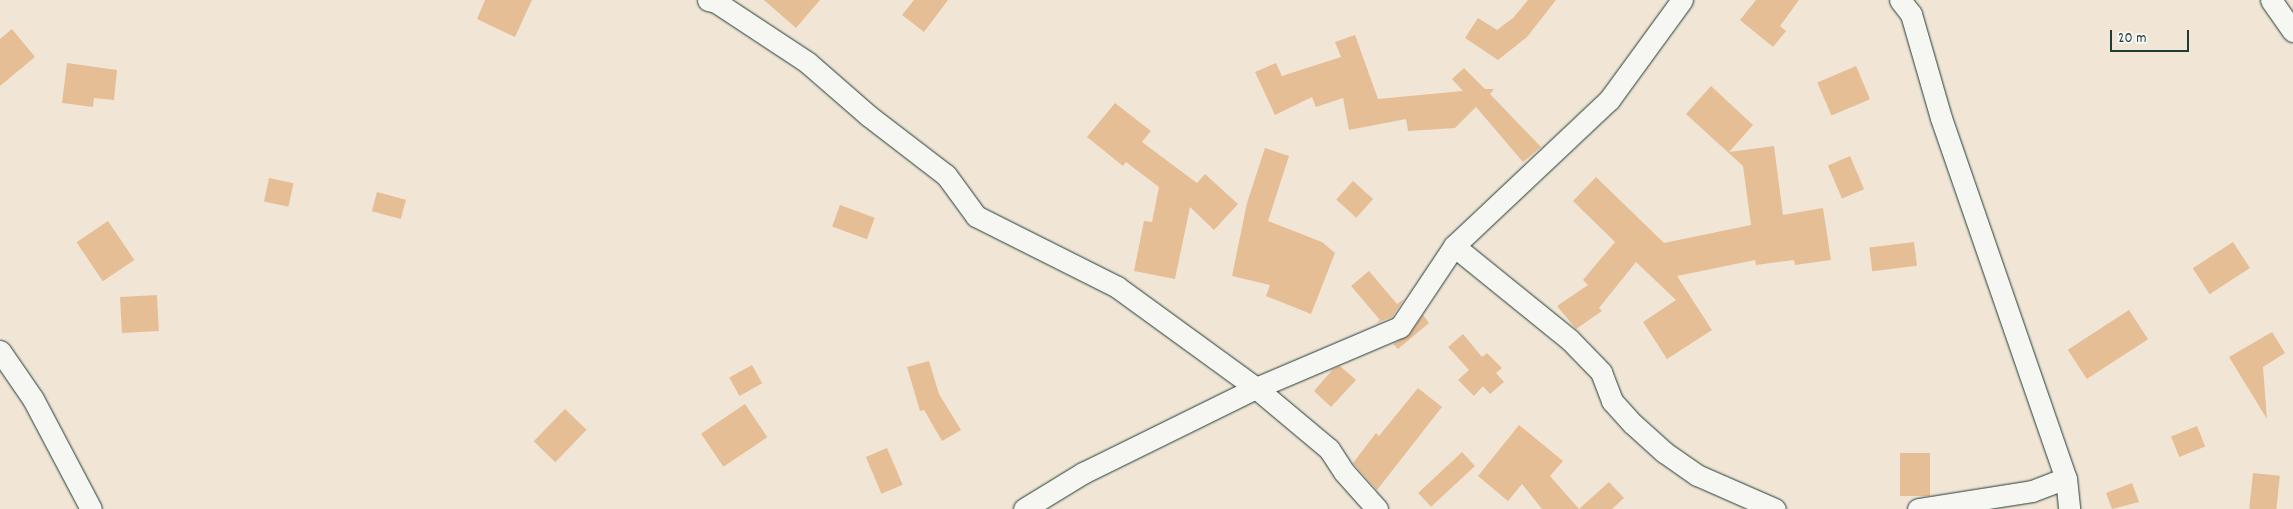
<!DOCTYPE html>
<style>
body{margin:0}
#map{position:relative;width:2293px;height:509px;overflow:hidden;background:#f1e5d6;font-family:Dekko,sans-serif}
div>[style]{position:absolute}
.building>*{inset:0;background:#e6be96;transform-origin:0 0}
.roads{filter:drop-shadow(0 0 1px #1f3d34) drop-shadow(0 0 1px #1f3d34)}
.street>*{height:21px;margin:-10.5px;padding:0 10.5px;transform-origin:10.5px;border-radius:10.5px;background:#f6f6f2}
span{translate:-50% -50%;white-space:nowrap;text-align:center;line-height:1.15;-webkit-text-stroke:4.5px #f6f6f2;paint-order:stroke}
.scale{position:absolute;left:2110px;top:30px;width:79px;height:22px;box-sizing:border-box;border:2px solid #1f3d34;border-top:0;padding-left:6px;font-size:15px;line-height:18px;white-space:nowrap;color:#1f3d34;-webkit-text-stroke:4px #f6f6f2;paint-order:stroke}
</style>
<div id="map">
<div class="building">
<i style="clip-path:polygon(485px 0,532px 0,515px 37px,477px 19px)"></i>
<i style="clip-path:polygon(764px 0,820px 0,796px 28px)"></i>
<i style="clip-path:polygon(914px 0,948px 0,924px 32px,902px 15px)"></i>
<i style="clip-path:polygon(1528px 0,1556px 0,1527px 37px,1498px 60px,1465px 38px,1478px 18px,1497px 30px,1513px 18px)"></i>
<i style="clip-path:polygon(1756px 0,1799px 0,1780px 26px,1786px 31px,1773px 47px,1740px 20px)"></i>
<i style="clip-path:polygon(12px 29px,35px 57px,0 86px,0 39px)"></i>
<i style="clip-path:polygon(1355px 35px,1378px 99px,1463px 91px,1452px 79px,1464px 68px,1485px 89px,1494px 89px,1490px 94px,1541px 147px,1523px 162px,1476px 107px,1455px 128px,1408px 131px,1406px 119px,1349px 130px,1343px 98px,1316px 107px,1312px 97px,1275px 115px,1255px 72px,1276px 63px,1282px 76px,1341px 57px,1335px 42px)"></i>
<i style="clip-path:polygon(67px 63px,117px 70px,114px 100px,94px 98px,93px 107px,62px 103px)"></i>
<i style="left:1856px;top:66px;width:36px;height:42px;rotate:67deg"></i>
<i style="clip-path:polygon(1711px 86px,1753px 125px,1729px 152px,1774px 146px,1783px 215px,1823px 208px,1831px 260px,1795px 265px,1794px 260px,1756px 265px,1755px 260px,1677px 276px,1712px 330px,1667px 359px,1643px 322px,1676px 300px,1636px 262px,1599px 308px,1602px 311px,1576px 329px,1557px 306px,1588px 285px,1583px 280px,1615px 242px,1573px 201px,1596px 177px,1664px 243px,1751px 225px,1743px 166px,1686px 114px)"></i>
<i style="clip-path:polygon(1115px 103px,1151px 131px,1142px 142px,1197px 183px,1205px 174px,1238px 204px,1214px 230px,1190px 207px,1175px 279px,1134px 271px,1144px 221px,1152px 222px,1159px 187px,1126px 162px,1123px 166px,1087px 137px)"></i>
<i style="clip-path:polygon(1265px 148px,1289px 156px,1268px 221px,1322px 242px,1335px 253px,1311px 314px,1266px 296px,1270px 285px,1232px 276px,1247px 203px)"></i>
<i style="left:1850px;top:156px;width:36px;height:24px;rotate:67deg"></i>
<i style="left:269px;top:178px;width:25px;height:24px;rotate:12deg"></i>
<i style="left:1353px;top:181px;width:27px;height:25px;rotate:42deg"></i>
<i style="left:377px;top:192px;width:30px;height:20px;rotate:15deg"></i>
<i style="left:840px;top:205px;width:37px;height:23px;rotate:20deg"></i>
<i style="left:108px;top:221px;width:47px;height:38px;rotate:56deg"></i>
<i style="left:1914px;top:242px;width:24px;height:45px;rotate:83deg"></i>
<i style="left:2233px;top:242px;width:31px;height:48px;rotate:57deg"></i>
<i style="clip-path:polygon(1369px 271px,1397px 304px,1404px 299px,1392px 317px,1376px 323px,1380px 320px,1351px 286px)"></i>
<i style="left:157px;top:295px;width:36px;height:37px;rotate:87deg"></i>
<i style="left:2129px;top:310px;width:35px;height:73px;rotate:57deg"></i>
<i style="clip-path:polygon(1423px 315px,1429px 323px,1398px 349px,1393px 344px,1410px 334px)"></i>
<i style="clip-path:polygon(2272px 332px,2285px 353px,2263px 367px,2267px 419px,2229px 357px)"></i>
<i style="clip-path:polygon(1463px 334px,1482px 357px,1487px 353px,1502px 368px,1496px 373px,1504px 382px,1490px 394px,1483px 386px,1474px 396px,1458px 380px,1469px 370px,1448px 347px)"></i>
<i style="clip-path:polygon(929px 361px,939px 394px,961px 430px,942px 441px,924px 410px,920px 411px,907px 367px)"></i>
<i style="left:752px;top:365px;width:21px;height:26px;rotate:61deg"></i>
<i style="clip-path:polygon(1340px 366px,1356px 380px,1331px 407px,1314px 391px,1333px 369px)"></i>
<i style="clip-path:polygon(1418px 388px,1442px 407px,1377px 490px,1353px 463px,1376px 433px,1379px 436px)"></i>
<i style="left:745px;top:404px;width:40px;height:53px;rotate:56deg"></i>
<i style="left:565px;top:409px;width:30px;height:45px;rotate:44deg"></i>
<i style="clip-path:polygon(1519px 425px,1563px 461px,1550px 476px,1579px 509px,1542px 509px,1522px 484px,1508px 501px,1478px 476px)"></i>
<i style="left:2197px;top:426px;width:22px;height:28px;rotate:68deg"></i>
<i style="left:887px;top:448px;width:40px;height:23px;rotate:67deg"></i>
<i style="left:1462px;top:452px;width:19px;height:60px;rotate:47deg"></i>
<i style="left:1900px;top:453px;width:30px;height:43px"></i>
<i style="left:2253px;top:473px;width:27px;height:36px;rotate:6deg"></i>
<i style="clip-path:polygon(1609px 482px,1624px 498px,1612px 509px,1579px 509px)"></i>
<i style="clip-path:polygon(2132px 483px,2139px 502px,2112px 509px,2106px 493px)"></i>
</div>
<div class="roads">
<div class="street">
<i style="left:708px;top:0;width:8px;rotate:14deg"></i>
<i style="left:716px;top:2px;width:109px;rotate:33.4deg"></i>
<i style="left:807px;top:62px;width:82px;rotate:41.1deg"></i>
<i style="left:869px;top:116px;width:97px;rotate:37.5deg"></i>
<i style="left:946px;top:175px;width:51px;rotate:53.8deg"></i>
<i style="left:976px;top:216px;width:158px;rotate:26.7deg"></i>
<i style="left:1117px;top:287px;width:172px;rotate:36deg"></i>
<i style="left:1256px;top:388px;width:95px;rotate:39.9deg"></i>
<i style="left:1329px;top:449px;width:27px;rotate:57deg"></i>
<i style="left:1344px;top:472px;width:50px;rotate:48.3deg"></i>
<i style="left:1900px;top:0;width:18px;rotate:52deg"></i>
<i style="left:1911px;top:14px;width:108px;rotate:73.9deg"></i>
<i style="left:1941px;top:118px;width:381px;rotate:70.9deg"></i>
<i style="left:2066px;top:478px;width:31px;rotate:84deg"></i>
<i style="left:2271px;top:0;width:38px;rotate:55deg"></i>
<i style="left:1454px;top:246px;width:149px;rotate:39deg"></i>
<i style="left:1570px;top:340px;width:45px;rotate:45.9deg"></i>
<i style="left:1601px;top:372px;width:31px;rotate:69deg"></i>
<i style="left:1612px;top:401px;width:31px;rotate:48deg"></i>
<i style="left:1633px;top:424px;width:42px;rotate:42.1deg"></i>
<i style="left:1664px;top:452px;width:40px;rotate:34.9deg"></i>
<i style="left:1697px;top:475px;width:85px;rotate:23.6deg"></i>
<i style="left:0;top:351px;width:58px;rotate:55.5deg"></i>
<i style="left:33px;top:399px;width:124px;rotate:62.2deg"></i>
<i style="left:1024px;top:509px;width:69px;rotate:-31.4deg"></i>
<i style="left:1083px;top:473px;width:193px;rotate:-26.2deg"></i>
<i style="left:1256px;top:388px;width:156px;rotate:-23deg"></i>
<i style="left:1400px;top:327px;width:97px;rotate:-56.3deg"></i>
<i style="left:1454px;top:246px;width:213px;rotate:-43.3deg"></i>
<i style="left:1609px;top:100px;width:124px;rotate:-53.9deg"></i>
<i style="left:1918px;top:509px;width:115px;rotate:-9deg"></i>
<i style="left:2032px;top:491px;width:36px;rotate:-21deg"></i>
</div>
</div>
<div class="scale">20 m</div>
</div>
